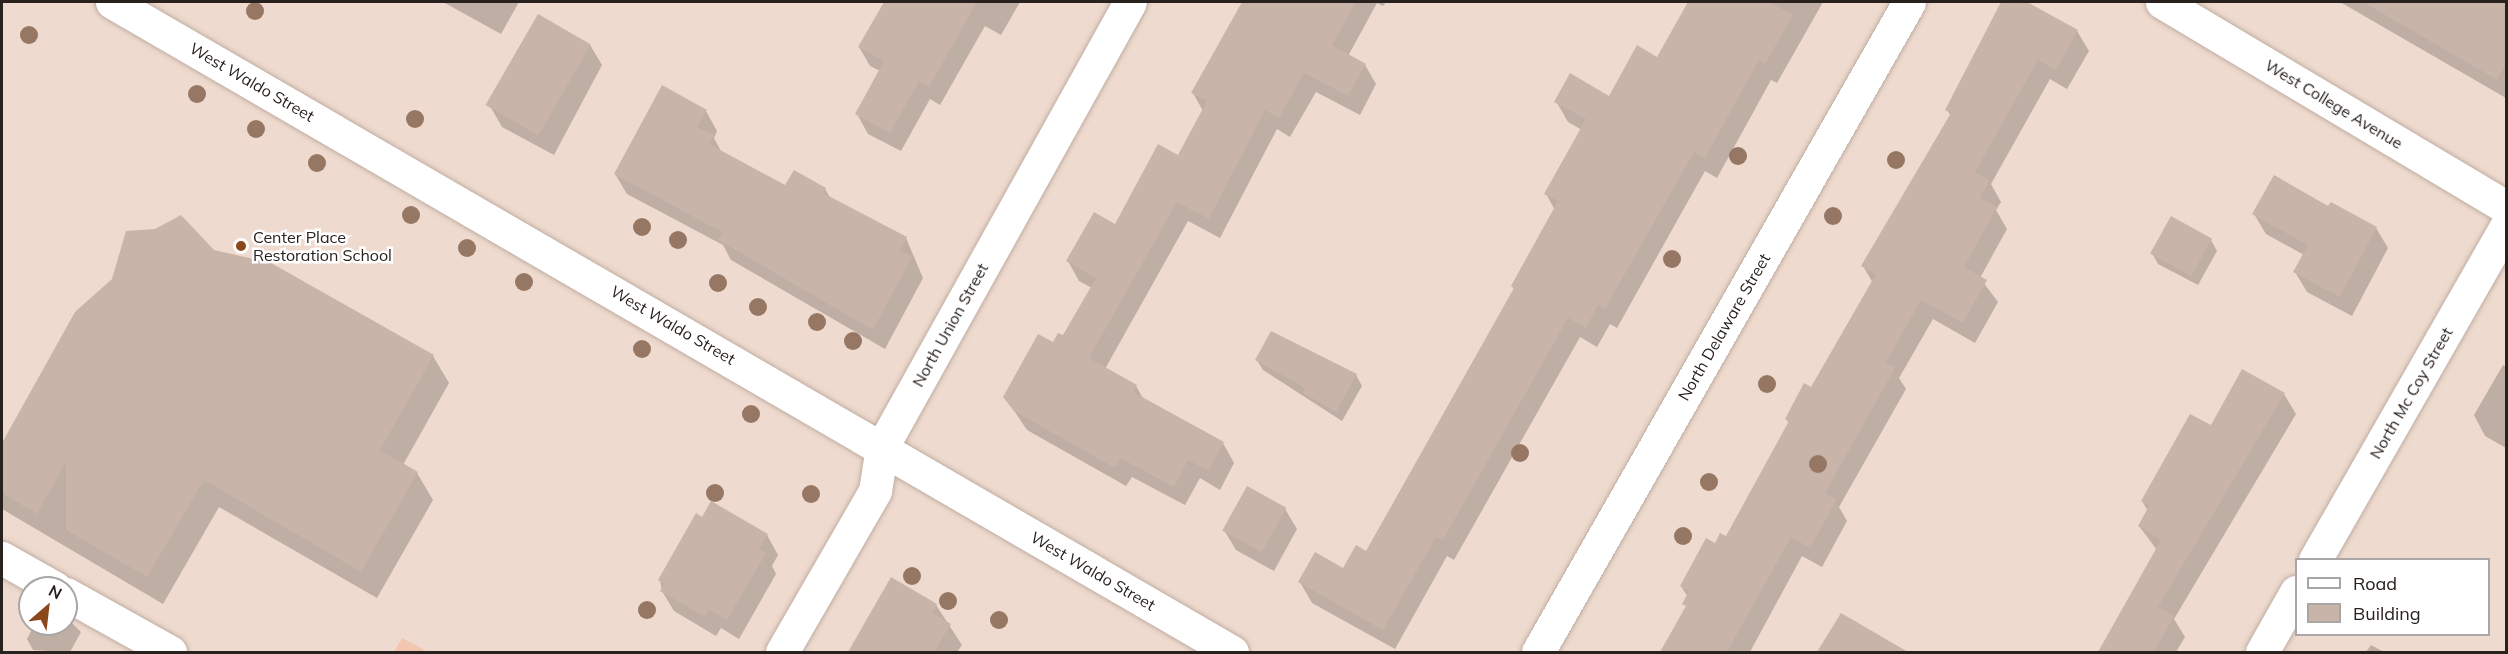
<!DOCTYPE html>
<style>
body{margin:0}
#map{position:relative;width:2508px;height:654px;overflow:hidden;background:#eedace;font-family:Mulish,sans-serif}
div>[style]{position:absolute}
.green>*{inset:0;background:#f1c7b0}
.shadow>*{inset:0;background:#0003}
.building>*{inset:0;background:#c8b4a9;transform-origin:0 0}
.roads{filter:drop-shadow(0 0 2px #c0ada2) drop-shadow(0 0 2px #c0ada2)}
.minor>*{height:33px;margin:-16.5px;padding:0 16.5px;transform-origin:16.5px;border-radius:16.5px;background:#fff}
.trees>*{width:18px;height:18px;margin:-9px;border-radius:50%;background:#957764}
.dots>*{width:16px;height:16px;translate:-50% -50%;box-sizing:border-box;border:3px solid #fff;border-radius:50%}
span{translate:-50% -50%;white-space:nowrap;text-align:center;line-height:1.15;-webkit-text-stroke:5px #fff;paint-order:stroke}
.street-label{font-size:16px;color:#28211d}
.poi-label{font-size:16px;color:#28211d}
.left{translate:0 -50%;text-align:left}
.frame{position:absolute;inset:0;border:3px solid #28211d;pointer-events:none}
.legend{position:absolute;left:2295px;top:558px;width:195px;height:78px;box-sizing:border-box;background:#fff;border:2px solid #a9a6a5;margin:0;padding:8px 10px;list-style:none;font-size:18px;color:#28211d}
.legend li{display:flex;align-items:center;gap:12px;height:30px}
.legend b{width:30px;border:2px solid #a9a6a5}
.north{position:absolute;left:18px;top:576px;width:60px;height:60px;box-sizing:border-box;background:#fff;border:2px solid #a9a6a5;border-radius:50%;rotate:28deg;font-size:16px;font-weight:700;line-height:24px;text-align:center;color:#28211d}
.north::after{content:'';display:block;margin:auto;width:21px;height:27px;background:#8a4719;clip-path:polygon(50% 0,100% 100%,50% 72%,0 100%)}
</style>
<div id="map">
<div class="green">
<i style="clip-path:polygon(402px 638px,428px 652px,394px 652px)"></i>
</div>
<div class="shadow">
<i style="clip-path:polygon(443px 2px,519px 2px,501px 34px)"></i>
<i style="clip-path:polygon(900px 2px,1020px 2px,1001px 35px,985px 26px,940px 105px,930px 99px,901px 151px,868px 134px,857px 114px,880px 71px,870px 66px,859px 47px)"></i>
<i style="clip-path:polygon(1245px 2px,1386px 2px,1383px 6px,1377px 3px,1348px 56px,1365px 65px,1376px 84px,1360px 115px,1316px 92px,1290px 137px,1277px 129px,1220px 238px,1188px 221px,1105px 369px,1136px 386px,1144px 400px,1223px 443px,1234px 463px,1220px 490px,1200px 478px,1185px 505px,1132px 477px,1126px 486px,1027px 430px,1005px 397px,1064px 337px,1092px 288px,1079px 281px,1068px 261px,1116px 226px,1179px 157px,1203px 111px,1193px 93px)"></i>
<i style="clip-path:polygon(1690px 2px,1823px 2px,1777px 83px,1771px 80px,1717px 178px,1705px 171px,1617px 328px,1610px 324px,1597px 347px,1580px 337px,1454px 560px,1447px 556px,1395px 649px,1312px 603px,1300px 582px,1344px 570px,1367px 553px,1514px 289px,1512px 286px,1555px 210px,1546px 194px,1582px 130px,1568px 122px,1556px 101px,1609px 98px,1658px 59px)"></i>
<i style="clip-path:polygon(2003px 2px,2024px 2px,2077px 31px,2089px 51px,2067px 89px,2050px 79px,1991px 184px,2001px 202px,1996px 210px,2007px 229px,1980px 278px,1998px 302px,1975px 343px,1933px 319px,1899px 378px,1906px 389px,1839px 507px,1847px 521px,1822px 567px,1802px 556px,1750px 652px,1662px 652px,1686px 608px,1688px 597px,1681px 586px,1715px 545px,1726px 539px,1789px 423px,1786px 419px,1812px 389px,1873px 283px,1863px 266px,1951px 116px,1947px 110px)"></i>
<i style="clip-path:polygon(2340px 2px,2506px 2px,2506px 98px)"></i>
<i style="clip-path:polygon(590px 45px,602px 65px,554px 155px,502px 127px,490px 106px)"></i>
<i style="clip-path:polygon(706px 111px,717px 131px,714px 138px,722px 153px,786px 187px,825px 189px,831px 199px,906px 238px,923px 278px,885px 349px,731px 260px,723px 245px,627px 194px,615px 174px)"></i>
<i style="clip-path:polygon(2254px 214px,2376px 228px,2388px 248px,2352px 316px,2307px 292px,2295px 272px,2304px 255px,2266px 234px)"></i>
<i style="clip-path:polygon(2211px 240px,2217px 251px,2198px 285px,2158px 264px,2152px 253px)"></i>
<i style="clip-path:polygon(214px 252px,433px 356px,449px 383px,403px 465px,417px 473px,433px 500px,377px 598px,219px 507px,163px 604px,2px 509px,2px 446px,76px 313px)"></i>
<i style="clip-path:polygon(1257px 360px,1356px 375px,1362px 386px,1342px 421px,1263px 370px)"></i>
<i style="clip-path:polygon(2503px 365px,2506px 367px,2506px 448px,2485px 436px,2474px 415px)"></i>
<i style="clip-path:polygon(2284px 394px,2296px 414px,2174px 619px,2185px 637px,2176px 652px,2100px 652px,2157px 550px,2139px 526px,2148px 511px,2142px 501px)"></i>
<i style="clip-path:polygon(1285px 509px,1297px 529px,1274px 571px,1236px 550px,1224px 530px)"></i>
<i style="clip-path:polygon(703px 519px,767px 535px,778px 555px,772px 566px,776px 574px,739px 639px,721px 628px,716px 636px,674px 611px,662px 591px,660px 580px)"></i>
<i style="clip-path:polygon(891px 579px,936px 605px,962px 645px,957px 652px,850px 652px)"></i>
<i style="clip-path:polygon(66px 617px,81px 632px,70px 652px,33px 650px,27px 639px,35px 624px,66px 624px)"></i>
<i style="clip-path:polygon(1892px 645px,1896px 652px,1826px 652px,1822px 646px)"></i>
<i style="clip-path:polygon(2371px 645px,2384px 652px,2366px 652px)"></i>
</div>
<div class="building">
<i style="clip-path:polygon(884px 2px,977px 2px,929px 87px,919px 81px,890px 133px,855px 114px,884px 61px,858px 47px)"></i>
<i style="clip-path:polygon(1242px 2px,1356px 2px,1332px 45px,1366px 64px,1348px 96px,1304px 73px,1279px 118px,1265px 110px,1209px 219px,1177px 202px,1089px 358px,1137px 385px,1133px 392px,1224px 442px,1209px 471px,1188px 460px,1174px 487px,1120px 458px,1115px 468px,1014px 411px,1003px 397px,1038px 334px,1053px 342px,1058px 333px,1063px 335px,1096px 278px,1066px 261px,1094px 212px,1115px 224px,1158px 144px,1178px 155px,1207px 101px,1191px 93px)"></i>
<i style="clip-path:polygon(1688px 2px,1769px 2px,1793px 15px,1765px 64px,1759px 60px,1705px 158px,1694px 152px,1605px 309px,1598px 305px,1586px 328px,1568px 318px,1443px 540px,1436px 537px,1383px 630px,1298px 582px,1315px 552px,1343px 568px,1356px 545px,1366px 551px,1514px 288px,1511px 286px,1558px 201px,1544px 194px,1586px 119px,1554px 102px,1570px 73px,1609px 96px,1637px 45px,1657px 57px)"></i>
<i style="clip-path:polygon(2001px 2px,2027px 2px,2078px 30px,2056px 70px,2038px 60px,1975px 172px,1990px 180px,1980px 198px,1997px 207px,1964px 267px,1987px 280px,1963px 323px,1921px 300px,1886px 362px,1895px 368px,1825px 493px,1837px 499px,1810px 548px,1791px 537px,1727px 652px,1660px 652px,1686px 606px,1682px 604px,1689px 591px,1680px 586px,1706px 538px,1715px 543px,1720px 533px,1726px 536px,1789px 421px,1785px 419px,1804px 383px,1811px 387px,1876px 274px,1861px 266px,1951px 113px,1945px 110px)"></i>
<i style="clip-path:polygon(2363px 2px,2506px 2px,2506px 64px,2497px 80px)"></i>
<i style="left:538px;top:14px;width:61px;height:105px;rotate:30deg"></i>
<i style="clip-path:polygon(662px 85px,707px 110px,697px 127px,714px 135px,709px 144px,785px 185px,794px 170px,826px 188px,823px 193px,907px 237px,900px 250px,912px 257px,873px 330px,718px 240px,722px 232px,614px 174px)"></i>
<i style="clip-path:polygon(2274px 175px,2328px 206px,2331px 202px,2377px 227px,2340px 297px,2293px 272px,2308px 245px,2252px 214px)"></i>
<i style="clip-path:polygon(181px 215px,214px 250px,271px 263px,434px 355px,380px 450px,418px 472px,361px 572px,204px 480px,147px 577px,66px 530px,66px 462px,37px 514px,2px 493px,2px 443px,75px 312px,112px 279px,126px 231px,155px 229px)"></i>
<i style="left:2171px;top:216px;width:47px;height:43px;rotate:29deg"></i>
<i style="clip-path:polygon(1271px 331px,1357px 374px,1336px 412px,1303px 393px,1305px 388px,1255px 360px)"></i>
<i style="clip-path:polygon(2242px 369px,2285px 393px,2158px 607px,2174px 616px,2154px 652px,2098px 652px,2161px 540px,2138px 526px,2149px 506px,2141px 501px,2190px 414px,2211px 425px)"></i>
<i style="left:1247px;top:486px;width:45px;height:51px;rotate:29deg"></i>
<i style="clip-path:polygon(711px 501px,768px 534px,759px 549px,766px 553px,727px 620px,709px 609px,705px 617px,660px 591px,664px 584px,658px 580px,696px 513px,702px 517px)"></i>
<i style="clip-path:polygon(891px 577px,937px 604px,933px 613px,951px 624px,934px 652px,848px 652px)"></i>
<i style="clip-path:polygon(1841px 613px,1908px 652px,1817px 652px)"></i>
</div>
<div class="roads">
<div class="minor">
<i style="left:112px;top:2px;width:1295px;rotate:30.13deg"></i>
<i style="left:2162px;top:2px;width:400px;rotate:30.8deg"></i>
<i style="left:2px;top:558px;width:61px;rotate:29.5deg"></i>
<i style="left:2315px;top:560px;width:384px;rotate:-60.2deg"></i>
<i style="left:66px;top:594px;width:119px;rotate:29.1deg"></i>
<i style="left:782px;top:652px;width:186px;rotate:-60deg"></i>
<i style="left:875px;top:491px;width:45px;rotate:-81deg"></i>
<i style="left:882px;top:447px;width:509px;rotate:-60.87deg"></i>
<i style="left:1538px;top:652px;width:748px;rotate:-60.28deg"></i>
<i style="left:2262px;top:652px;width:69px;rotate:-60.5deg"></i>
</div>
</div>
<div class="trees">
<i style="left:255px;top:11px"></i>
<i style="left:29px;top:35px"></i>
<i style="left:197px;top:94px"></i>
<i style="left:415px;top:119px"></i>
<i style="left:256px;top:129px"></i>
<i style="left:1738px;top:156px"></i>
<i style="left:1896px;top:160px"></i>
<i style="left:317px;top:163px"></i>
<i style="left:411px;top:215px"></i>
<i style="left:1833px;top:216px"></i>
<i style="left:642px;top:227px"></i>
<i style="left:678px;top:240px"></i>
<i style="left:467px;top:248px"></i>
<i style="left:1672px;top:259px"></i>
<i style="left:524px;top:282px"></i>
<i style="left:718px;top:283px"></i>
<i style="left:758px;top:307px"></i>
<i style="left:817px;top:322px"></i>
<i style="left:853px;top:341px"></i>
<i style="left:642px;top:349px"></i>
<i style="left:1767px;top:384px"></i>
<i style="left:751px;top:414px"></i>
<i style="left:1520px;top:453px"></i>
<i style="left:1818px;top:464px"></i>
<i style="left:1709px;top:482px"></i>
<i style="left:715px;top:493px"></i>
<i style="left:811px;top:494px"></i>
<i style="left:1683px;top:536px"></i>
<i style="left:912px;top:576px"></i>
<i style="left:948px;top:601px"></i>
<i style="left:647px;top:610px"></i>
<i style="left:999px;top:620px"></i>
</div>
<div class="dots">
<i style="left:241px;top:246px;background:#8a4719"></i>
</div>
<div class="street-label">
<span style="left:252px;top:82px;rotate:30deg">West Waldo Street</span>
<span style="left:2334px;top:104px;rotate:31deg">West College Avenue</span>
<span style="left:673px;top:325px;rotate:30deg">West Waldo Street</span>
<span style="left:950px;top:325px;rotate:-61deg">North Union Street</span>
<span style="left:1724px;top:327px;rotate:-60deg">North Delaware Street</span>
<span style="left:2411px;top:393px;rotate:-60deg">North Mc Coy Street</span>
<span style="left:1093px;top:571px;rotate:30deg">West Waldo Street</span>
</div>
<div class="poi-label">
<span class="left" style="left:253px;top:246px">Center Place<br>Restoration School</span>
</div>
<div class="frame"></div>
<ul class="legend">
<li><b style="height:8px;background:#fff"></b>Road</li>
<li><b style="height:16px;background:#c8b4a9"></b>Building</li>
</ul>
<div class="north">N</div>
</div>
